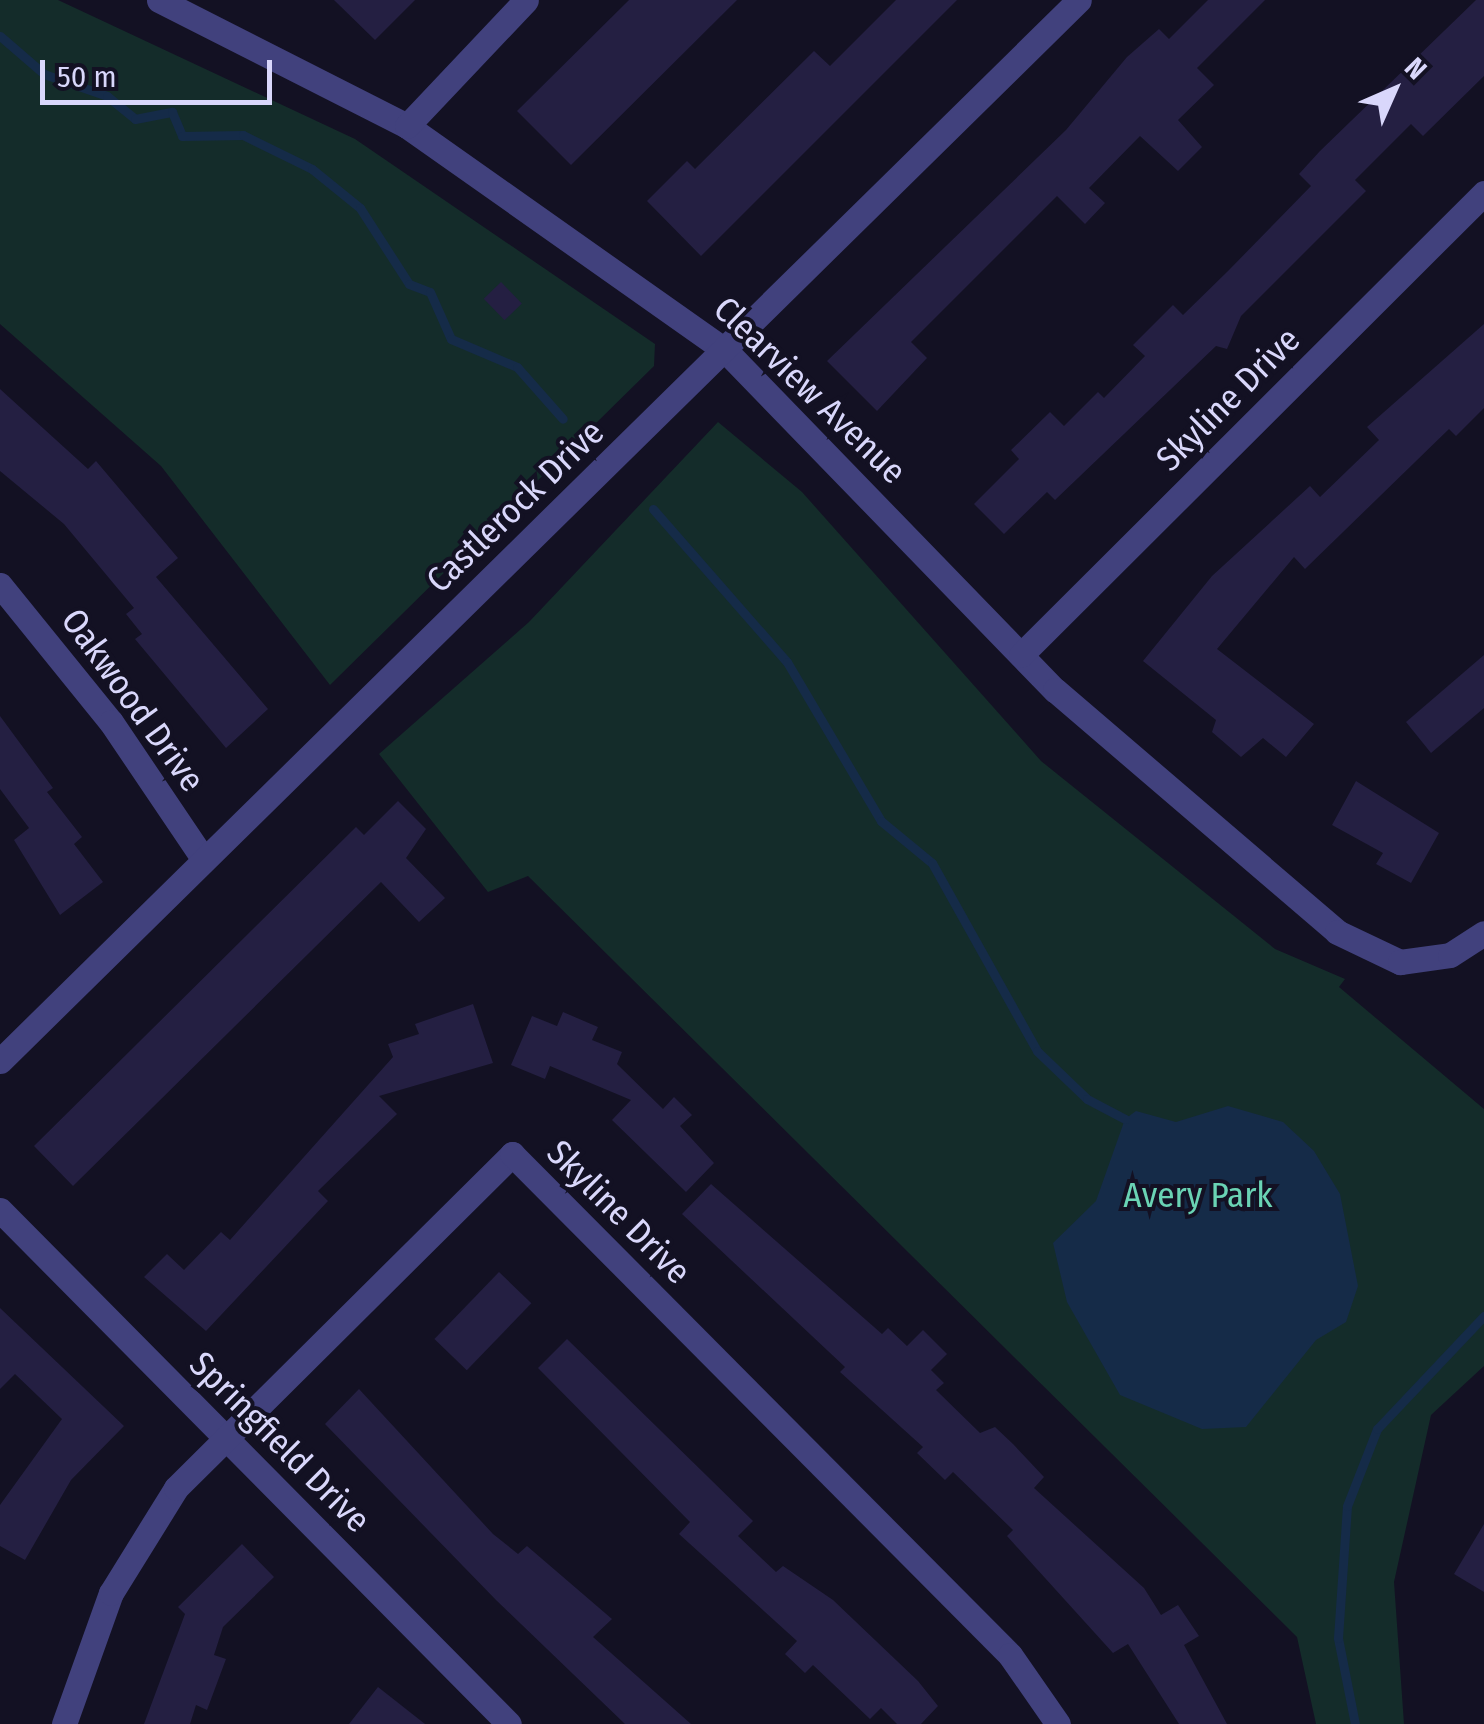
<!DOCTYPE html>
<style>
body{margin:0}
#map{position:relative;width:1484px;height:1724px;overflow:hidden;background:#131123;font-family:"Fira Sans Condensed",sans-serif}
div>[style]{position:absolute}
.green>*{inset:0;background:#142c2a}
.water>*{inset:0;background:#152b48}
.stream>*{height:9px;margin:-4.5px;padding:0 4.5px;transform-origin:4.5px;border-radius:4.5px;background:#152b48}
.building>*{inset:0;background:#241f42;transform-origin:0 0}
.minor>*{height:25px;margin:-12.5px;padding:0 12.5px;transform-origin:12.5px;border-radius:12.5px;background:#41417d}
span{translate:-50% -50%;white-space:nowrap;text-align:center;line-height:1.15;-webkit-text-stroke:8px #131123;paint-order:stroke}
.street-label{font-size:35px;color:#d9d7fb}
.park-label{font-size:35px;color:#6ad3b4}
.north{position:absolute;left:1344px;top:40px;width:100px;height:100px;-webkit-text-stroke:8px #131123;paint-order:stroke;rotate:45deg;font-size:28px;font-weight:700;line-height:40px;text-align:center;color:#d9d7fb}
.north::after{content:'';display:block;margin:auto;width:35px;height:45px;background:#d9d7fb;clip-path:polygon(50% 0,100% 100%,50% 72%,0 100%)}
.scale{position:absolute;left:40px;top:60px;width:232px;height:45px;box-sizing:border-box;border:5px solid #d9d7fb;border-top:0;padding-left:12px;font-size:30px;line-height:35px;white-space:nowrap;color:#d9d7fb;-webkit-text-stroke:8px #131123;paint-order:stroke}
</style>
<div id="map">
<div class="green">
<i style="clip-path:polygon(0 0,58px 0,355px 139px,655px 344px,654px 366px,330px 685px,161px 466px,0 324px)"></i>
<i style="clip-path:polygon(718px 422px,802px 492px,1041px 761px,1275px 949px,1345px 979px,1339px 987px,1484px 1109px,1484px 1366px,1431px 1415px,1394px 1582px,1404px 1724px,1316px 1724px,1297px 1637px,528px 876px,488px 892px,379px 754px,529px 622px)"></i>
</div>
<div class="water">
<i style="clip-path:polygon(1228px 1106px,1283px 1122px,1314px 1151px,1340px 1194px,1358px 1286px,1346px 1322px,1316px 1340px,1246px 1427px,1202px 1429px,1120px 1395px,1067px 1302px,1053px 1243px,1096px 1201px,1125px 1119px,1136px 1111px,1176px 1122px)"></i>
</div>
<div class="stream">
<i style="left:0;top:36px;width:58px;rotate:40.8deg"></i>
<i style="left:44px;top:74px;width:67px;rotate:19.2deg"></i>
<i style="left:107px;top:96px;width:36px;rotate:39deg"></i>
<i style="left:135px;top:119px;width:38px;rotate:-11deg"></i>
<i style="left:172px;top:112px;width:26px;rotate:67deg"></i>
<i style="left:182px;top:136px;width:61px;rotate:-0.9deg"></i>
<i style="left:243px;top:135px;width:77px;rotate:26.2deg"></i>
<i style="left:312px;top:169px;width:62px;rotate:39.1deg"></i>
<i style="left:360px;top:208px;width:90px;rotate:57.2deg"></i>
<i style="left:409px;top:284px;width:22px;rotate:21deg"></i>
<i style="left:430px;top:292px;width:51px;rotate:65.9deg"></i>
<i style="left:451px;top:339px;width:72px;rotate:23deg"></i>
<i style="left:517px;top:367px;width:69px;rotate:48.5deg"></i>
<i style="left:653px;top:509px;width:203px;rotate:48.8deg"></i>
<i style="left:787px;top:662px;width:185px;rotate:59.4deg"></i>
<i style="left:881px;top:821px;width:66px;rotate:39.5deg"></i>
<i style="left:932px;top:863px;width:215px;rotate:60.8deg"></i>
<i style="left:1037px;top:1051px;width:69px;rotate:43.8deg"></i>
<i style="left:1087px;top:1099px;width:43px;rotate:27.8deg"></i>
<i style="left:1355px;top:1724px;width:88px;rotate:-101.2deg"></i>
<i style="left:1338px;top:1638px;width:132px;rotate:-86.1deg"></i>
<i style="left:1347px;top:1506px;width:83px;rotate:-68.7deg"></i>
<i style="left:1377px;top:1429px;width:156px;rotate:-46.6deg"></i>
</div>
<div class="building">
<i style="clip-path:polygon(334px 0,415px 0,375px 40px)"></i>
<i style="clip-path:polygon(629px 0,737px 0,571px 165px,517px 111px)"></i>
<i style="clip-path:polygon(896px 0,957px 0,701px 256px,647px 201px,687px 161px,695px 169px,814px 51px,830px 66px)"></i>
<i style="clip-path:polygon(1208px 0,1265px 0,1197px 68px,1214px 85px,1178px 120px,1202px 147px,1178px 171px,1140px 136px,1089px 188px,1105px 203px,1085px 224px,1057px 196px,911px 342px,927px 358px,877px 411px,827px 361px,1066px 130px,1127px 57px,1159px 29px,1169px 39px)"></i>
<i style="clip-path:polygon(1476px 0,1484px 0,1484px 76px,1423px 136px,1411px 124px,1355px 180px,1366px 191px,1241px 316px,1227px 349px,1216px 346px,1055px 500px,1047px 492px,1004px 534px,974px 504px,1019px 459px,1011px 450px,1050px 412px,1064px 426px,1098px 392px,1104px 398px,1145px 356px,1133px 345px,1173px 305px,1183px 315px,1229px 270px,1311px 186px,1299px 174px,1320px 151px)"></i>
<i style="left:501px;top:282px;width:30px;height:24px;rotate:46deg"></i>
<i style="clip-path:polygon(1484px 324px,1484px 408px,1456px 436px,1449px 429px,1305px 569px,1294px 557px,1217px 649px,1314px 724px,1286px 757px,1263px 738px,1241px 757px,1212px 732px,1216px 720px,1143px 661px,1212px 576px,1310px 486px,1320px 497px,1379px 440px,1367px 427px)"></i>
<i style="clip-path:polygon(0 389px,88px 469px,96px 461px,178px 558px,156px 577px,268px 709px,226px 748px,135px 639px,142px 634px,126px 614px,134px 608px,64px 524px,0 471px)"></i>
<i style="clip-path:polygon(1484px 655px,1484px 708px,1431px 753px,1406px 722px)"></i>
<i style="clip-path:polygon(0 716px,53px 788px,47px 792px,82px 837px,74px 844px,103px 882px,60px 915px,14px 840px,29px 828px,0 789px)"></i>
<i style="clip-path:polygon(1356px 781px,1439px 833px,1411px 883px,1376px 864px,1383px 853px,1332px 825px)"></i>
<i style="clip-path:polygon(398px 801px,426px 829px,406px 858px,445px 898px,419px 922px,381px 882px,73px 1186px,34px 1146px,356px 827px,364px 835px)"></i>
<i style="clip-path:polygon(473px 1004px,493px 1063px,379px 1096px,397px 1114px,318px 1191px,328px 1201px,206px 1331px,144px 1277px,167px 1254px,184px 1270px,221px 1232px,230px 1240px,393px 1057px,388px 1044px,419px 1034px,415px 1024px)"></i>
<i style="clip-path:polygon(563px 1012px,598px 1027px,592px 1040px,622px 1052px,617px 1064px,663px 1109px,674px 1097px,692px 1115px,680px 1126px,714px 1163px,686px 1192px,612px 1120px,631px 1100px,550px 1066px,545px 1079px,511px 1065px,532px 1016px,557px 1026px)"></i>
<i style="clip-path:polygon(711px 1184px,882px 1334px,888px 1328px,907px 1346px,923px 1330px,947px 1354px,931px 1370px,944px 1383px,936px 1390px,980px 1433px,995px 1427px,1013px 1444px,1044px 1477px,1034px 1488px,1144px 1588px,1161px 1615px,1178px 1605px,1199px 1636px,1184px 1645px,1227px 1724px,1179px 1724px,1128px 1644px,1113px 1653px,1007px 1536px,1013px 1530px,953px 1472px,945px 1480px,917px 1453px,923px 1447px,840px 1372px,845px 1367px,682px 1214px)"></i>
<i style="left:499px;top:1272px;width:45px;height:93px;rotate:44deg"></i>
<i style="clip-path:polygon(0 1308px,124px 1426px,71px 1480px,25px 1560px,0 1546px,0 1505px,62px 1419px,15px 1374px,0 1389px)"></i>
<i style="clip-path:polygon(567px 1339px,753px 1521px,738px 1536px,776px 1572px,783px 1566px,833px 1600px,918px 1681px,938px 1706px,921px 1724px,897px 1724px,881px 1708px,870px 1719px,813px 1665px,805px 1673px,785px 1654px,797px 1641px,679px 1534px,690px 1522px,538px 1368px)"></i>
<i style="clip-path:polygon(359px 1389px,493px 1534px,518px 1554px,527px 1546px,612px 1619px,593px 1637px,691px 1724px,625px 1724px,496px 1600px,325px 1424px)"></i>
<i style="clip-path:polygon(1484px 1524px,1484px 1592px,1454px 1574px)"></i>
<i style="clip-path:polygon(242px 1544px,274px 1577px,223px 1627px,214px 1655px,226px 1659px,207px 1710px,196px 1705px,190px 1724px,144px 1724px,185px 1614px,178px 1607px)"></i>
<i style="clip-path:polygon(378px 1687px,425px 1724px,349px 1724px)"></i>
</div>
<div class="minor">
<i style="left:159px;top:0;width:278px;rotate:26.9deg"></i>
<i style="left:407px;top:126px;width:389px;rotate:35.2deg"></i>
<i style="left:725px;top:350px;width:474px;rotate:45.9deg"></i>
<i style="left:1055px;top:690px;width:372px;rotate:40.6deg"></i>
<i style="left:1337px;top:932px;width:70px;rotate:25.5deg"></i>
<i style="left:1400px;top:962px;width:50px;rotate:-8deg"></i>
<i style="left:1450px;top:955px;width:40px;rotate:-32.9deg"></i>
<i style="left:407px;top:126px;width:173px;rotate:-46.6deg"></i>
<i style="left:0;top:585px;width:176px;rotate:51deg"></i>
<i style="left:111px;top:722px;width:166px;rotate:56deg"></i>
<i style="left:1021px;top:655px;width:654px;rotate:-44.94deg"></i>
<i style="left:0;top:1061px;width:1513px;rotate:-44.52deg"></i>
<i style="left:0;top:1210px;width:723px;rotate:45.28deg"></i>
<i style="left:64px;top:1724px;width:139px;rotate:-70.3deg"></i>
<i style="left:111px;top:1593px;width:123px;rotate:-58.2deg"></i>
<i style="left:176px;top:1488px;width:474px;rotate:-44.8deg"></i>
<i style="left:512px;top:1154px;width:706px;rotate:45.17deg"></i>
<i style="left:1010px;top:1655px;width:84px;rotate:55.2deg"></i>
</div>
<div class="street-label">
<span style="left:810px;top:390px;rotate:44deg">Clearview Avenue</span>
<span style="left:1228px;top:399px;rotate:-45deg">Skyline Drive</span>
<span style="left:515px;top:506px;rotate:-44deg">Castlerock Drive</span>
<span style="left:133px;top:700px;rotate:54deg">Oakwood Drive</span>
<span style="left:619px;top:1212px;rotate:45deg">Skyline Drive</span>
<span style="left:280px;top:1442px;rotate:45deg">Springfield Drive</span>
</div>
<div class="park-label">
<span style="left:1198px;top:1195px">Avery Park</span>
</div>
<div class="north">N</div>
<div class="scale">50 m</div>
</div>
